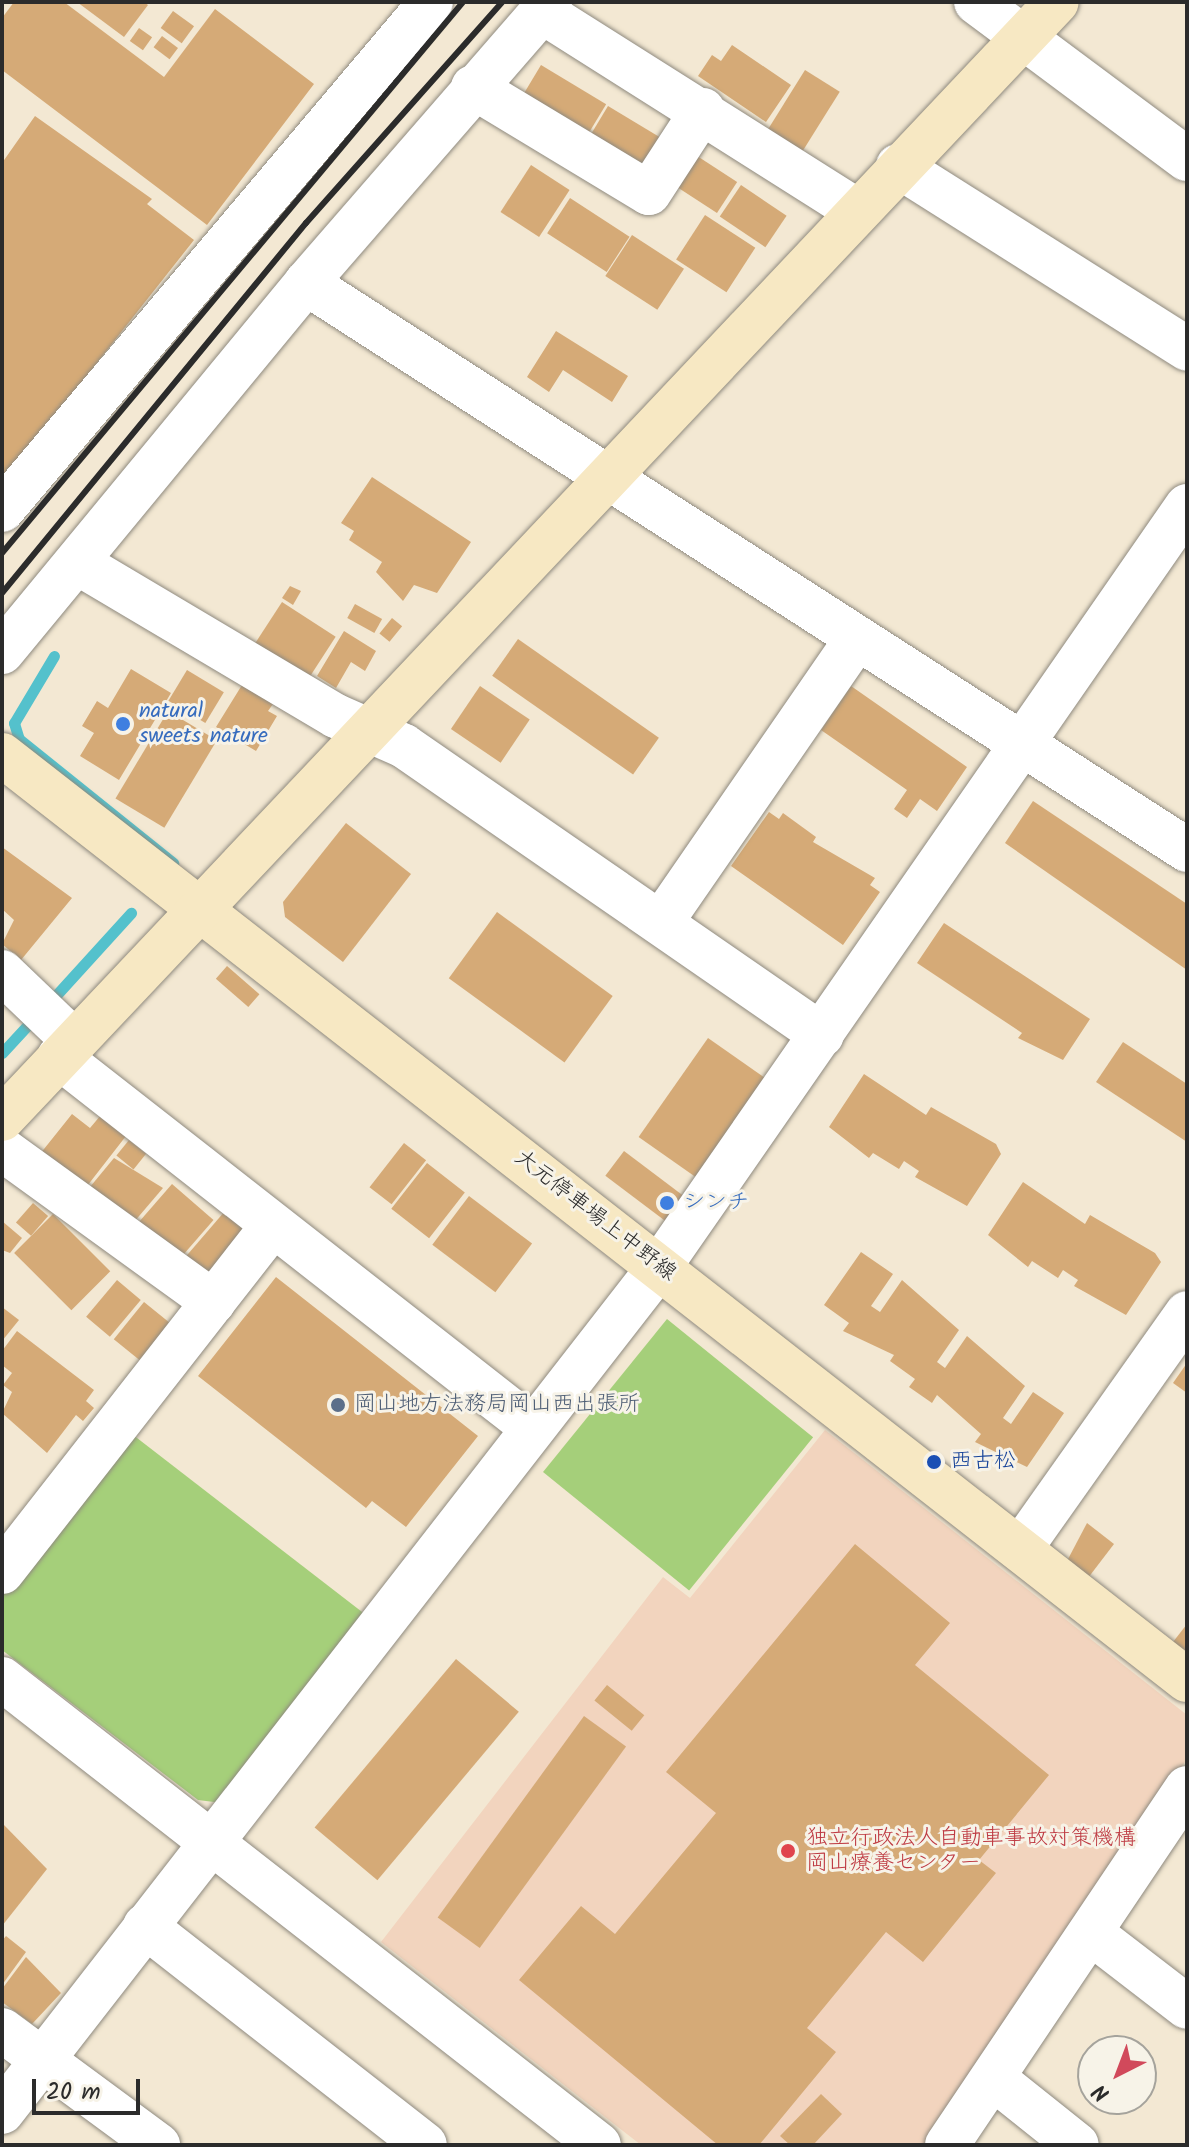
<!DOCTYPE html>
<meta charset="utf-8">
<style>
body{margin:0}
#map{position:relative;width:1189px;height:2147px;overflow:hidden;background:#f3e8d3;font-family:Kalam,"Klee One",sans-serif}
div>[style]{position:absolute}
.built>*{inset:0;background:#f2d4be}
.green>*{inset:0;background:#a5cf7a;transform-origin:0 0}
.stream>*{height:11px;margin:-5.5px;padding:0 5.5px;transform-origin:5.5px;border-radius:5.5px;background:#54c1cc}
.building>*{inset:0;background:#d5aa77;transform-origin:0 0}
.roads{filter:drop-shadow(0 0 2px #8f8a7f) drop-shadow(0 0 2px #8f8a7f)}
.street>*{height:44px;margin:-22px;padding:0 22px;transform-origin:22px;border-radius:22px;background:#fff}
.secondary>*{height:44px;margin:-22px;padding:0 22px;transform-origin:22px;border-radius:22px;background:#f7e8c3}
.rail>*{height:6px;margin:-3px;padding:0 3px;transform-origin:3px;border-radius:3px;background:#2b2b2b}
.dots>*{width:22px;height:22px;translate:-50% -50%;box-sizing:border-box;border:4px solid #f7f3e8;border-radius:50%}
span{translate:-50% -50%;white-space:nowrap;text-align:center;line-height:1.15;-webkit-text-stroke:6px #f7f3e8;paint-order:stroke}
.shop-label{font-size:22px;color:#366cbe}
.left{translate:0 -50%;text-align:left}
.street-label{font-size:22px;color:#2b2b2b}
.service-label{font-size:22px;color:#4e5e75}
.transit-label{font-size:22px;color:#164399}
.health-label{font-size:22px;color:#be3a42}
.frame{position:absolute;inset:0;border:4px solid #2b2b2b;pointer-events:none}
.north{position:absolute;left:1077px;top:2035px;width:80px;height:80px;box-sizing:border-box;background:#f7f3e8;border:2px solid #a5a39c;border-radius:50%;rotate:222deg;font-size:22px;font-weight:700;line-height:32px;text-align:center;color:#2b2b2b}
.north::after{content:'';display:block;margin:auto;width:28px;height:36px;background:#d1495b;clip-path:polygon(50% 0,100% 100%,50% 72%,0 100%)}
.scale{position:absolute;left:32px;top:2079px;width:108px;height:36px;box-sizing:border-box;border:4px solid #2b2b2b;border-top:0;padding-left:10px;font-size:24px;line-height:28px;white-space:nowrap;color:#2b2b2b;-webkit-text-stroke:6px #f7f3e8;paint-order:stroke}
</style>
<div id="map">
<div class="built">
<i style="clip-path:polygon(825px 1430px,1187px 1715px,1187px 1759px,927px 2145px,641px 2145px,381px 1942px,663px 1577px,690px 1598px)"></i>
</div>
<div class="green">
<i style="left:667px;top:1319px;width:188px;height:197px;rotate:39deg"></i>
<i style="clip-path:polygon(128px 1431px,366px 1615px,222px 1803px,198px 1800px,2px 1650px,2px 1590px)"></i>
</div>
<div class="stream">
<i style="left:54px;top:656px;width:78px;rotate:120.8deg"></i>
<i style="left:14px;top:723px;width:17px;rotate:73deg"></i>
<i style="left:19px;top:739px;width:198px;rotate:38.8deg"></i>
<i style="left:49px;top:1003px;width:122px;rotate:-47.7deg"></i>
<i style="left:2px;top:1053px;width:52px;rotate:-47.4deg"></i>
</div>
<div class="building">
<i style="clip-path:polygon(14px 2px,64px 2px,164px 77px,215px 9px,314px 84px,207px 225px,2px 70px,2px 18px)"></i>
<i style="clip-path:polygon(77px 2px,144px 2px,148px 5px,124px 37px)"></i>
<i style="left:173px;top:11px;width:26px;height:21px;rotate:36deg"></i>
<i style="left:139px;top:28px;width:16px;height:16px;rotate:35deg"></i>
<i style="left:162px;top:36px;width:20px;height:14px;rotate:37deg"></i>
<i style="clip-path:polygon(732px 45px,791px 85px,766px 122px,698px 76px,712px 55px,721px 61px)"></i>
<i style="left:541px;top:65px;width:76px;height:44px;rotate:31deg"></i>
<i style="left:805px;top:70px;width:41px;height:78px;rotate:32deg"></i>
<i style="left:608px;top:106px;width:77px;height:43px;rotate:31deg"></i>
<i style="clip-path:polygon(35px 116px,152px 199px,147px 204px,194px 240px,2px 483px,2px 163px)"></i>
<i style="left:691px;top:152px;width:55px;height:37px;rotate:33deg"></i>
<i style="left:531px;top:165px;width:46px;height:56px;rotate:33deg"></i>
<i style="left:741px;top:185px;width:55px;height:38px;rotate:34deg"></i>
<i style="left:570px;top:198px;width:71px;height:42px;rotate:33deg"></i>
<i style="left:705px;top:215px;width:60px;height:53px;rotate:33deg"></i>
<i style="left:632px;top:235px;width:62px;height:49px;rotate:33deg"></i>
<i style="clip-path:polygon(556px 331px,628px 376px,612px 402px,563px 370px,549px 392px,527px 377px)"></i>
<i style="clip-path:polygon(372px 477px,471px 542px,437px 593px,414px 585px,403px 601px,376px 572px,382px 562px,349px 540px,354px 531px,341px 523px)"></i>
<i style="clip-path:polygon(290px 586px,301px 591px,293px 605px,282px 598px)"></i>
<i style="left:282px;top:602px;width:64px;height:52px;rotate:33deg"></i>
<i style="left:355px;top:604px;width:31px;height:16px;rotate:29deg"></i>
<i style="left:392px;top:618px;width:13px;height:20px;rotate:39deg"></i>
<i style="clip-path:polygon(344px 631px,376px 651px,365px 671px,351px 662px,336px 688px,317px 676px)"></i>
<i style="left:518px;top:639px;width:172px;height:45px;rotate:35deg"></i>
<i style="clip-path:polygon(131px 669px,171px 693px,119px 780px,80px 756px,94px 733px,82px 726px,97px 701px,108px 708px)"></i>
<i style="left:187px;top:670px;width:43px;height:36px;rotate:31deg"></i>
<i style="clip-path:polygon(242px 685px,273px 704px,268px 711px,277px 716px,256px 751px,216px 727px)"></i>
<i style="left:480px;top:686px;width:60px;height:52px;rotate:34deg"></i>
<i style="clip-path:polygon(851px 686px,967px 767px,937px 811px,920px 799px,907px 818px,894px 809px,907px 790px,821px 730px)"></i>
<i style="left:168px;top:711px;width:57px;height:102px;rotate:31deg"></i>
<i style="clip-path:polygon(1033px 801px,1187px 904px,1187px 970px,1005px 843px)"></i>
<i style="clip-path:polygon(769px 812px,779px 819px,783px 813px,816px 837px,813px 842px,875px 878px,870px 885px,880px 892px,843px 945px,731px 866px)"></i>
<i style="clip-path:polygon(346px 823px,411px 874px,343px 962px,285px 917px,283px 902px)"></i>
<i style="clip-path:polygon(2px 847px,72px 898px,21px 960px,2px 944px,14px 920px,2px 909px)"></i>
<i style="left:497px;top:912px;width:143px;height:82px;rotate:36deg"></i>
<i style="clip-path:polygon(944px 923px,1090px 1019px,1063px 1060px,1018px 1038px,1022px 1033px,917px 963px)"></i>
<i style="left:227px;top:966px;width:43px;height:17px;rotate:41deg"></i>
<i style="left:708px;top:1038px;width:80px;height:121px;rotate:35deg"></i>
<i style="clip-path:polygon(1123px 1042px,1187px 1084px,1187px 1142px,1096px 1082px)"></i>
<i style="clip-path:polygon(864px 1074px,926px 1115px,931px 1107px,996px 1144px,1001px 1154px,967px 1206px,915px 1177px,919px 1171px,904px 1161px,899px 1169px,873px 1153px,869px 1158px,829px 1127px)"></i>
<i style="clip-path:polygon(72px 1114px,90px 1128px,101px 1115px,126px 1136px,84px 1190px,40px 1154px)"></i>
<i style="left:129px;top:1140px;width:22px;height:20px;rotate:39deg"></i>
<i style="left:404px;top:1143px;width:28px;height:56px;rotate:38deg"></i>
<i style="left:624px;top:1151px;width:88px;height:31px;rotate:37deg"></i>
<i style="clip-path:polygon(114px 1158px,163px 1188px,128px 1229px,85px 1193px)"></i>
<i style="left:427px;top:1163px;width:48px;height:58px;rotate:38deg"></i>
<i style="clip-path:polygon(1023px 1182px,1085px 1224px,1090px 1215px,1155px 1253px,1161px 1262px,1126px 1315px,1074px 1286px,1078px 1280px,1063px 1270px,1058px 1278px,1032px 1261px,1028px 1267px,988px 1235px)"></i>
<i style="left:172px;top:1184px;width:55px;height:60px;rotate:41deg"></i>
<i style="left:469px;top:1196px;width:79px;height:61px;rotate:37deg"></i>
<i style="left:33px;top:1203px;width:20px;height:26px;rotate:41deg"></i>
<i style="clip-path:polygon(225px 1211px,245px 1229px,209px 1276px,182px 1261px)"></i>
<i style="left:53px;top:1214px;width:81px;height:55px;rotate:45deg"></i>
<i style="clip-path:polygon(2px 1221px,22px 1238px,10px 1253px,2px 1250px)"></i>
<i style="clip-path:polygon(861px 1252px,893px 1274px,871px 1306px,880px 1312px,902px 1280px,959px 1330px,937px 1362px,945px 1368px,967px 1336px,1025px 1386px,1003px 1418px,1011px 1424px,1033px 1392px,1064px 1413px,1027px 1467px,975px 1442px,981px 1434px,937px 1395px,932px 1403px,909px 1387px,915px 1379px,890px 1361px,894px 1355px,843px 1331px,849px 1323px,824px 1305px)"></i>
<i style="clip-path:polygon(276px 1277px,478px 1436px,406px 1527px,372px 1501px,366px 1508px,198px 1376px)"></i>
<i style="left:117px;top:1280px;width:31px;height:48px;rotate:40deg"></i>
<i style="left:144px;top:1302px;width:33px;height:48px;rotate:39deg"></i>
<i style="clip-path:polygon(2px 1307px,19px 1320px,2px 1341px)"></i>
<i style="clip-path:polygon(17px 1331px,94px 1390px,86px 1401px,94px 1408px,83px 1421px,76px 1415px,47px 1453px,2px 1413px,12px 1392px,3px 1385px,12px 1373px,2px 1365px,2px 1351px)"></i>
<i style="clip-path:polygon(1187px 1363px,1187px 1393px,1173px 1383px)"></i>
<i style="clip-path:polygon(1087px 1523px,1114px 1544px,1088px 1578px,1067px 1561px)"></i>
<i style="clip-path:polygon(855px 1544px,950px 1623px,915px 1665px,1049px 1775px,979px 1860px,996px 1873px,923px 1962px,886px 1932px,807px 2028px,836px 2052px,759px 2145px,718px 2145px,519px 1980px,581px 1906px,615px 1934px,716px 1813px,666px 1772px)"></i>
<i style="clip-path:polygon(1187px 1624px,1187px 1653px,1173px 1642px)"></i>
<i style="left:456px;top:1659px;width:82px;height:220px;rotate:40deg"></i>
<i style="left:607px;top:1685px;width:48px;height:20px;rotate:39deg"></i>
<i style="left:584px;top:1716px;width:52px;height:249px;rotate:36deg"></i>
<i style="clip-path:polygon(4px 1825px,47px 1869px,2px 1926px,2px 1828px)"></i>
<i style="clip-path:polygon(6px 1936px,26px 1952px,2px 1985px,2px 1941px)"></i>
<i style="clip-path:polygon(26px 1957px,61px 1993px,32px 2024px,2px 2002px,2px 1989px)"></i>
<i style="clip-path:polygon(821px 2094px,842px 2114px,813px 2145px,790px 2145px,780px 2136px)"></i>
</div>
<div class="roads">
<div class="street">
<i style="left:976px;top:2px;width:263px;rotate:36.7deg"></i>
<i style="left:541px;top:11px;width:374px;rotate:32.3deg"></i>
<i style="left:473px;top:87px;width:205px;rotate:31.1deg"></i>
<i style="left:649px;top:193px;width:99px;rotate:-57deg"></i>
<i style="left:898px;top:166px;width:342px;rotate:32.3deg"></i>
<i style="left:306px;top:283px;width:1048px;rotate:32.76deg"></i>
<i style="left:2px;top:510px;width:665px;rotate:-49.82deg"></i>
<i style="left:78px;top:563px;width:300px;rotate:30.7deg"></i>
<i style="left:336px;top:716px;width:74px;rotate:23.8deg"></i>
<i style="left:404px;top:746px;width:508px;rotate:34.66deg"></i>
<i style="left:2px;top:652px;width:478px;rotate:-50.5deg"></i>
<i style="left:306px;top:283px;width:372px;rotate:-49deg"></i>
<i style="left:662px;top:921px;width:341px;rotate:-55.4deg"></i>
<i style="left:2px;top:972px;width:100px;rotate:43.8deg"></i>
<i style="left:59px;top:1057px;width:602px;rotate:38.05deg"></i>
<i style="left:2px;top:1149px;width:261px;rotate:35.9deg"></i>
<i style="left:1020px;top:1549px;width:289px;rotate:-54.7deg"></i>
<i style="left:2px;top:1572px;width:435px;rotate:-52deg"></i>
<i style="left:2px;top:1679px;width:757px;rotate:37.97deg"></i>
<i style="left:145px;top:1926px;width:355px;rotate:38deg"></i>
<i style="left:1091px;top:1933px;width:121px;rotate:37.6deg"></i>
<i style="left:2px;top:2030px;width:194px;rotate:36.4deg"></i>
<i style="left:993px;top:2078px;width:107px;rotate:38.6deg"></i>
<i style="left:2px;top:2112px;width:1072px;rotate:-52.13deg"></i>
<i style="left:660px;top:1266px;width:925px;rotate:-55.26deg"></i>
<i style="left:947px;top:2145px;width:430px;rotate:-56.1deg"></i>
</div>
<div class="secondary">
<i style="left:2px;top:755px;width:1503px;rotate:37.98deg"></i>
<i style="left:2px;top:1119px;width:1536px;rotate:-46.64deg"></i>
</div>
</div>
<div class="rail">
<i style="left:2px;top:553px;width:718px;rotate:-50.08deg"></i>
<i style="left:2px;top:593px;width:479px;rotate:-50.6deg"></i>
<i style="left:306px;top:223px;width:295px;rotate:-48.4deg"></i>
</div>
<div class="dots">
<i style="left:123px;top:724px;background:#3f7fe0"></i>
<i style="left:667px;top:1203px;background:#3f7fe0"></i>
<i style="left:338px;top:1405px;background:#5c6f8a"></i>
<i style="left:934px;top:1462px;background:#1a4fb4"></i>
<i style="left:788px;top:1851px;background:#e0444e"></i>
</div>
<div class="shop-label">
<span class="left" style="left:139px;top:724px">natural<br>sweets nature</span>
<span class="left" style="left:683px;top:1203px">シンチ</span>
</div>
<div class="street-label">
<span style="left:595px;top:1216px;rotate:38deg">大元停車場上中野線</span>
</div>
<div class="service-label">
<span class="left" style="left:354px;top:1405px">岡山地方法務局岡山西出張所</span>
</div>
<div class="transit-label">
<span class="left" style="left:950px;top:1462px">西古松</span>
</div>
<div class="health-label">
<span class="left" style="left:806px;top:1851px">独立行政法人自動車事故対策機構<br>岡山療養センター</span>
</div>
<div class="frame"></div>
<div class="north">N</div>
<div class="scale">20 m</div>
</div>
